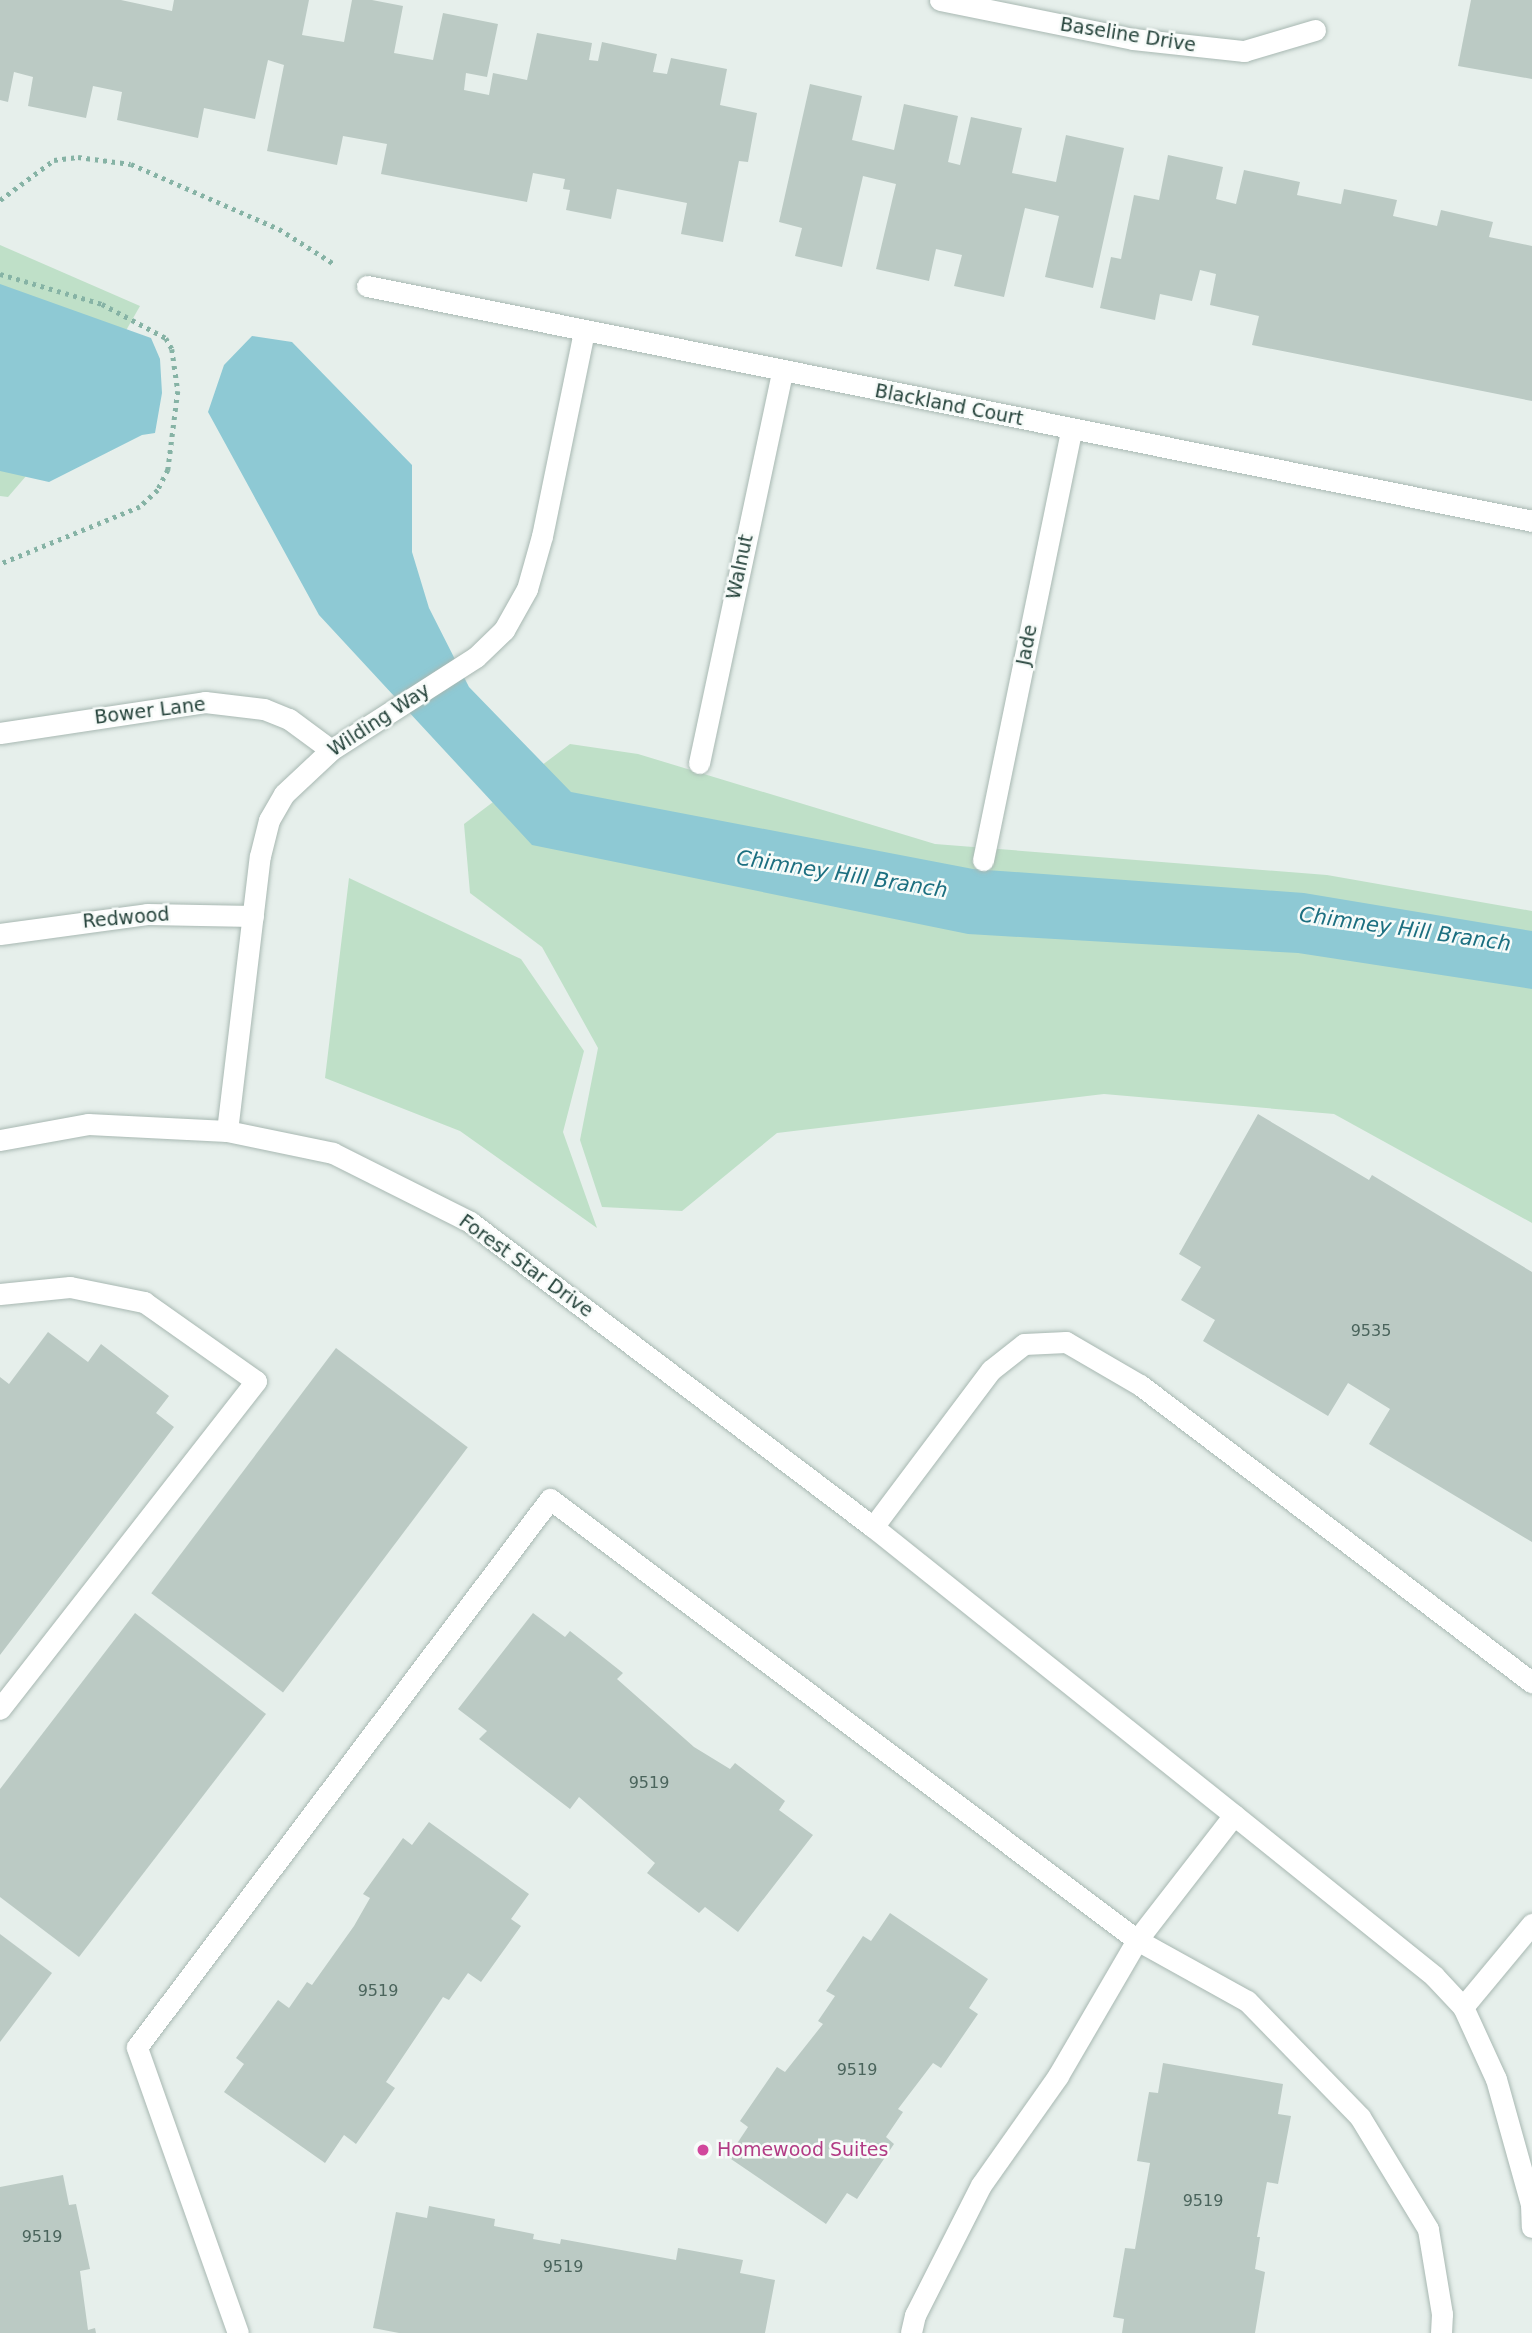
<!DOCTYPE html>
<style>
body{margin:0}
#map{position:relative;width:1532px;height:2333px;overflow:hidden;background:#e6efeb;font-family:"DejaVu Sans",sans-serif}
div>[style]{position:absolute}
.green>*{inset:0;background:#bfe0c8}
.water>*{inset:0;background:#8ec9d4}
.building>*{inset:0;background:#bbcac4;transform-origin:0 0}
.path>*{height:4.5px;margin-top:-2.25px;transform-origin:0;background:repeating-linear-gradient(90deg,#86b3a5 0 3.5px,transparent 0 8.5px)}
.roads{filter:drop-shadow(0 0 2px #a8b8b2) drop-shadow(0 0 2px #a8b8b2)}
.minor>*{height:21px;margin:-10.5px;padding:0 10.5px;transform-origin:10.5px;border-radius:10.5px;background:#fff}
.dots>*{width:19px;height:19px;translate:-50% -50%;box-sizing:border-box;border:4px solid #f7fbf9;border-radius:50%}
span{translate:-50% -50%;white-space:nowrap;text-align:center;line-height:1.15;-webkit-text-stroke:5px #f7fbf9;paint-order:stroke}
.number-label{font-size:16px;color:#4a645c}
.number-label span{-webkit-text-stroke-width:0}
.street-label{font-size:19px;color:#24423a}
.hotel-label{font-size:19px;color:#b23c85}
.left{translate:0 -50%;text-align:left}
.water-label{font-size:21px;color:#1c6f80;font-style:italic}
</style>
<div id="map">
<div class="green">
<i style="clip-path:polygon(0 245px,140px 306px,76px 418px,8px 497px,0 496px)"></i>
<i style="clip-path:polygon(570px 744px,638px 754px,935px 844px,1327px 875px,1532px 911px,1532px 1223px,1334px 1114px,1104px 1094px,777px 1133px,682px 1211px,602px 1207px,580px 1140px,598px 1048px,542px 947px,470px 893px,464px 824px)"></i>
<i style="clip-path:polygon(349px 878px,521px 959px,584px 1051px,563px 1132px,597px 1228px,460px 1131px,325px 1078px)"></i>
</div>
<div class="water">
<i style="clip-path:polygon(0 284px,151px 338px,160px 359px,162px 393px,155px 433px,142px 435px,49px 482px,0 471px)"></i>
<i style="clip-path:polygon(252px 336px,292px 342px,412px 465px,412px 552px,429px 608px,469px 687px,571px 792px,973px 869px,1304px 893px,1532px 931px,1532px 989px,1298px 953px,968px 934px,532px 845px,319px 615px,208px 412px,224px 365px)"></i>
</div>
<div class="building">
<i style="clip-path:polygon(0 0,121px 0,172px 11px,174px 0,309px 0,302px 35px,344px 42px,352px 0,372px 0,403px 6px,394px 53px,433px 60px,443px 13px,498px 24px,487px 77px,466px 73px,464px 90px,489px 95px,493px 73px,527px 80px,537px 33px,592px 43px,589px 60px,598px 61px,602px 42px,657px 54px,653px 72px,667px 74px,671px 58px,727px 69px,720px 105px,757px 113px,748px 162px,739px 161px,723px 242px,681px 234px,687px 203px,617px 189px,611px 219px,566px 210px,570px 190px,563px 189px,565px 179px,533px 173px,527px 202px,381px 174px,387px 144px,343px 136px,337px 165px,267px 151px,284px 65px,268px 60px,255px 119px,204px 108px,198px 138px,117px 120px,122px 92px,93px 86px,86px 118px,28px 106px,33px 77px,14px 72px,8px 102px,0 100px)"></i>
<i style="clip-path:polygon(1471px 0,1532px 0,1532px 79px,1458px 66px)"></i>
<i style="clip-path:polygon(810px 84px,862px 96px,852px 140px,894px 150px,904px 104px,958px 116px,948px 162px,960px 165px,971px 117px,1022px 128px,1012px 173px,1056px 182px,1066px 135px,1124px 148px,1093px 288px,1045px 277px,1059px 216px,1025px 208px,1004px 297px,954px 286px,962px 255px,936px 249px,929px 281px,876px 269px,896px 184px,863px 176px,842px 267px,795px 256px,802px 228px,779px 222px)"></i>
<i style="clip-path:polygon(1168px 155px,1223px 167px,1216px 199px,1236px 204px,1244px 170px,1300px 182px,1297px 195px,1341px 204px,1344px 189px,1397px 200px,1393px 216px,1437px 226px,1441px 210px,1493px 222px,1489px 237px,1532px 246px,1532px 401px,1252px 345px,1259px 316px,1210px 305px,1216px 274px,1200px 270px,1192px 301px,1160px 294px,1155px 320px,1100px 308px,1111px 257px,1121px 259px,1134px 195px,1159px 200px)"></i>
<i style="clip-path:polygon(1258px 1114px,1369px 1180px,1372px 1175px,1532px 1272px,1532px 1542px,1369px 1444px,1390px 1409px,1348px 1383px,1328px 1416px,1203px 1341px,1215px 1320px,1181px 1300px,1201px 1267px,1179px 1254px)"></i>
<i style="clip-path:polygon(48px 1332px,88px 1362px,101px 1344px,169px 1396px,156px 1413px,174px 1427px,0 1655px,0 1377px,9px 1384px)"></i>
<i style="left:336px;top:1348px;width:165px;height:307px;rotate:37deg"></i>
<i style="clip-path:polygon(135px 1613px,266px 1714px,79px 1957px,0 1897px,0 1789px)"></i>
<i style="clip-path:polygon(533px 1613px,565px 1637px,570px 1631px,623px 1673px,617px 1679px,694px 1747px,730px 1769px,735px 1763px,785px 1801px,779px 1810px,813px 1835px,738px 1932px,705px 1907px,699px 1913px,647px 1873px,655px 1863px,579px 1797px,570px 1809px,479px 1739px,487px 1731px,458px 1709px)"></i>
<i style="clip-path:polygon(429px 1822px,529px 1894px,511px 1919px,521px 1926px,481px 1982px,468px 1973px,449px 2000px,443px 1997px,386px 2082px,395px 2088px,356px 2144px,344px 2135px,325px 2163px,224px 2092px,244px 2064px,236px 2058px,278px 2000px,289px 2008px,307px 1982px,312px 1985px,354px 1926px,370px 1898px,363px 1894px,403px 1838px,412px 1845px)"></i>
<i style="clip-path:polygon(890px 1913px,988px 1979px,969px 2008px,978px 2014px,941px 2068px,933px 2063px,898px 2109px,903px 2112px,886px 2137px,894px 2144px,857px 2199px,847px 2193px,826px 2224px,728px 2157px,748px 2127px,740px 2121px,777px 2067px,785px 2072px,823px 2024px,818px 2021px,835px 1996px,826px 1991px,863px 1936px,871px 1941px)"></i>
<i style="clip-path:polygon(0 1934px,52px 1973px,0 2042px)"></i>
<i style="clip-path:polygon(1163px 2063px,1283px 2084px,1278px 2114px,1291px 2116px,1278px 2184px,1267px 2182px,1257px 2237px,1260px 2237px,1255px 2269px,1265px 2272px,1255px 2333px,1122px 2333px,1124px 2319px,1113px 2317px,1125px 2248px,1135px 2249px,1150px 2163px,1137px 2161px,1149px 2092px,1158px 2093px)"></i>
<i style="clip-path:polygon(63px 2175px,69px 2205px,76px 2204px,90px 2269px,80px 2271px,88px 2330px,95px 2328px,96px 2333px,0 2333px,0 2187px)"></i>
<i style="clip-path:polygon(429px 2206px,495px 2219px,494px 2226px,534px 2234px,533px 2239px,560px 2244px,561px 2239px,676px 2260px,678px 2248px,743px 2260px,740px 2273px,775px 2280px,765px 2333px,399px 2333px,373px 2328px,396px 2212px,427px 2218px)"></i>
</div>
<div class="path">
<i style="left:0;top:200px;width:67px;rotate:-36.5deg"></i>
<i style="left:54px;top:160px;width:24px;rotate:-7deg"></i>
<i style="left:78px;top:157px;width:53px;rotate:7.5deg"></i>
<i style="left:131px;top:164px;width:162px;rotate:23.7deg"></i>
<i style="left:279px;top:229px;width:67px;rotate:32.3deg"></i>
<i style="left:0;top:274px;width:106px;rotate:16.4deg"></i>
<i style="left:102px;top:304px;width:72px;rotate:28deg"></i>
<i style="left:166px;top:338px;width:13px;rotate:61deg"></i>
<i style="left:172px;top:349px;width:42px;rotate:81.9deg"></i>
<i style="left:178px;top:391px;width:80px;rotate:97.2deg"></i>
<i style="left:168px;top:470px;width:22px;rotate:117deg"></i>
<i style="left:158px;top:490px;width:25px;rotate:137deg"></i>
<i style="left:140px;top:507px;width:151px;rotate:157.8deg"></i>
</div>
<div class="roads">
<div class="minor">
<i style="left:940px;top:0;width:197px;rotate:11.4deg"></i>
<i style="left:1133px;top:39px;width:112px;rotate:6.2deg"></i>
<i style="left:1244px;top:51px;width:74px;rotate:-16.5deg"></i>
<i style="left:367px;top:286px;width:1188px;rotate:11.4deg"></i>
<i style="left:0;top:733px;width:207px;rotate:-8.6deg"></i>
<i style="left:205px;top:702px;width:59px;rotate:6.8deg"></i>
<i style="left:264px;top:709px;width:27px;rotate:22deg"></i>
<i style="left:289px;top:719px;width:52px;rotate:36.4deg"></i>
<i style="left:699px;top:763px;width:400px;rotate:-78deg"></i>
<i style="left:983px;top:860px;width:439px;rotate:-78.4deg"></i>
<i style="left:0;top:934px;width:148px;rotate:-7.7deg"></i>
<i style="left:147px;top:914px;width:106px;rotate:1.1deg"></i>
<i style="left:227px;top:1131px;width:277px;rotate:-83.2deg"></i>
<i style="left:260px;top:856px;width:37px;rotate:-76deg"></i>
<i style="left:269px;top:820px;width:30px;rotate:-60deg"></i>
<i style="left:284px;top:794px;width:64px;rotate:-43.1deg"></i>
<i style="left:331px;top:750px;width:172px;rotate:-32.7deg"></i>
<i style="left:476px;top:657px;width:39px;rotate:-44deg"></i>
<i style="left:504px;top:630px;width:47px;rotate:-60.7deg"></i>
<i style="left:527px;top:589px;width:55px;rotate:-74.2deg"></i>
<i style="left:542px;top:536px;width:209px;rotate:-78.4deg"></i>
<i style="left:0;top:1140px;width:89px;rotate:-10.3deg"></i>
<i style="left:88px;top:1124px;width:139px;rotate:2.9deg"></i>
<i style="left:227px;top:1131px;width:108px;rotate:11.7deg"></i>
<i style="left:333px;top:1153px;width:153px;rotate:26.7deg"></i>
<i style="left:470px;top:1222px;width:505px;rotate:37.12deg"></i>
<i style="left:0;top:1294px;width:70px;rotate:-5.7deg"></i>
<i style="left:70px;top:1287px;width:76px;rotate:11.5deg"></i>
<i style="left:144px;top:1302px;width:137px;rotate:35.2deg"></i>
<i style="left:256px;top:1381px;width:416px;rotate:128deg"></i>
<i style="left:1234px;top:1815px;width:462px;rotate:-141.4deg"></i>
<i style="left:873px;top:1527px;width:196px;rotate:-53.1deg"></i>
<i style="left:991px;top:1370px;width:42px;rotate:-38.2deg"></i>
<i style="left:1024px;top:1344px;width:42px;rotate:-2.7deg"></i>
<i style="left:1066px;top:1342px;width:86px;rotate:30.2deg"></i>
<i style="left:1140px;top:1385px;width:492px;rotate:37.2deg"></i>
<i style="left:1463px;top:2007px;width:108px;rotate:-50.3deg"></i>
<i style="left:238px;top:2333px;width:303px;rotate:-109.5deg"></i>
<i style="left:137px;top:2047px;width:686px;rotate:-53deg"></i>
<i style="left:550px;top:1499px;width:734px;rotate:36.92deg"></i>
<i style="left:1137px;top:1940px;width:157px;rotate:120.2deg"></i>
<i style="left:1058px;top:2076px;width:133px;rotate:125.2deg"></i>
<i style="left:981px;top:2185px;width:146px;rotate:116.9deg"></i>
<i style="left:915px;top:2315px;width:18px;rotate:103deg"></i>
<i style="left:1441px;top:2333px;width:19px;rotate:-87deg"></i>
<i style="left:1442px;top:2314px;width:86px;rotate:-99.4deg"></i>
<i style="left:1428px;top:2229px;width:131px;rotate:-121.3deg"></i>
<i style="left:1360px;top:2117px;width:162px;rotate:-134.2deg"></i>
<i style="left:1247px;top:2001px;width:126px;rotate:-151deg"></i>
<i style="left:1137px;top:1940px;width:158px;rotate:-52.2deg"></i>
<i style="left:1234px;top:1815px;width:257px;rotate:38.8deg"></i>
<i style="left:1434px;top:1976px;width:42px;rotate:46.9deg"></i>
<i style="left:1463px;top:2007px;width:79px;rotate:65.4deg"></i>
<i style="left:1496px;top:2079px;width:130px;rotate:74.4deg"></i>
<i style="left:1531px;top:2204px;width:23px;rotate:88deg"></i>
</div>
</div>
<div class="dots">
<i style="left:703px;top:2150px;background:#d1479c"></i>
</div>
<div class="number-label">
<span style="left:1371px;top:1331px">9535</span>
<span style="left:649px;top:1783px">9519</span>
<span style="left:378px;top:1991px">9519</span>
<span style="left:857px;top:2070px">9519</span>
<span style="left:1203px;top:2201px">9519</span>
<span style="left:42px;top:2237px">9519</span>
<span style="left:563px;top:2267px">9519</span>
</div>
<div class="street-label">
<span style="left:1128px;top:35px;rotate:9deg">Baseline Drive</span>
<span style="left:949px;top:405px;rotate:11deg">Blackland Court</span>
<span style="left:740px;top:567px;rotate:-78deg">Walnut</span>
<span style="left:1027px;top:645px;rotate:-79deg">Jade</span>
<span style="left:150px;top:711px;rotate:-7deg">Bower Lane</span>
<span style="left:379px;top:720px;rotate:-33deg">Wilding Way</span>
<span style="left:126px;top:918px;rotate:-5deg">Redwood</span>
<span style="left:526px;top:1266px;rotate:36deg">Forest Star Drive</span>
</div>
<div class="hotel-label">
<span class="left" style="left:717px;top:2150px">Homewood Suites</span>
</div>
<div class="water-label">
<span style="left:842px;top:874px;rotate:9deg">Chimney Hill Branch</span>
<span style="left:1405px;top:929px;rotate:8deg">Chimney Hill Branch</span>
</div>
</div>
